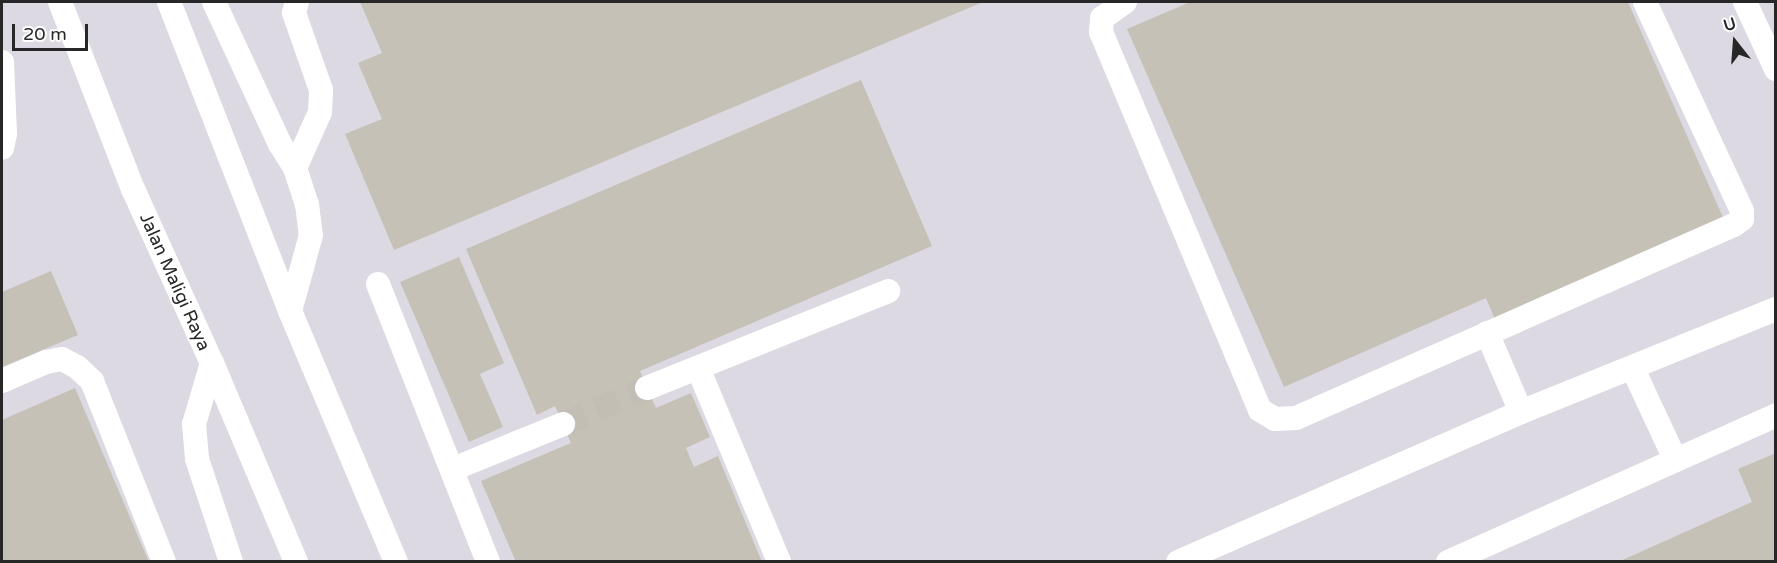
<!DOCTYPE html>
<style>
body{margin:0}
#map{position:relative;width:1777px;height:563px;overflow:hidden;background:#e9e3d8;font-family:"Varela Round",sans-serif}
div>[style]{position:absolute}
.industrial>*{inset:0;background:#dcd9e2;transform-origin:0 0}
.building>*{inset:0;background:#c5c1b7}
.minor-tunnel>*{height:24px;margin-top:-12px;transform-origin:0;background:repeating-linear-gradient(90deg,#c2bdb5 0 24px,transparent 0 36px)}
.minor>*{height:24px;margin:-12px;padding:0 12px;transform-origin:12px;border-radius:12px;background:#fff}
span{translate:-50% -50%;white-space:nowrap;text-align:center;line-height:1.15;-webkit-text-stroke:4.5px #fff;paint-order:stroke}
.street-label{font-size:18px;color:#272727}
.frame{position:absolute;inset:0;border:3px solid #272727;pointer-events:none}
.north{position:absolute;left:1705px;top:12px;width:60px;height:60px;-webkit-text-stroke:4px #fff;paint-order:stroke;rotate:343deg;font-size:16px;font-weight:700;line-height:24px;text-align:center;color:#272727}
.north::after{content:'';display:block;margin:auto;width:21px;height:27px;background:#272727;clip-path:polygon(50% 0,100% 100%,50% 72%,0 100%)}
.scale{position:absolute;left:12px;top:24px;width:76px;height:27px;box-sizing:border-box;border:3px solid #272727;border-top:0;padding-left:8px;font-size:18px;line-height:21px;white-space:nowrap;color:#272727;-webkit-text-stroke:4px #fff;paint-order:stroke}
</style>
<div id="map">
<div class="industrial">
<i style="left:2px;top:2px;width:1773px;height:559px"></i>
</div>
<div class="building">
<i style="clip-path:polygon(360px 2px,983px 2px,394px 250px,345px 134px,382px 119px,358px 63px,382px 53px)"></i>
<i style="clip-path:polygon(1190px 2px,1628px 2px,1725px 222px,1496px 322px,1486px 298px,1284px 387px,1127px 29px)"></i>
<i style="clip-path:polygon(861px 80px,932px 246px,640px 371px,656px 408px,691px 393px,710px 437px,686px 448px,694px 467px,718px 456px,762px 562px,516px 562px,481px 481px,571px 443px,555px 406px,537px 415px,466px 249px)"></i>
<i style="clip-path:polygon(459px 257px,504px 363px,480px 374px,503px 427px,469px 442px,400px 282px)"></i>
<i style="clip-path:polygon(51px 271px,78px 335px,2px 367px,2px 292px)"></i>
<i style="clip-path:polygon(75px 388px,149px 562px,2px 562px,2px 420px)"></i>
<i style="clip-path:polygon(1776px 453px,1776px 562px,1618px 562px,1752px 502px,1738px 469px)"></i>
</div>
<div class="minor-tunnel">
<i style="left:563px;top:424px;width:91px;rotate:-23.2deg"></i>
</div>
<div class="minor">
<i style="left:60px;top:2px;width:201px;rotate:68.7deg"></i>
<i style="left:133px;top:189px;width:191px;rotate:65.6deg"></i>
<i style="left:212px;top:363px;width:216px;rotate:67.1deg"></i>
<i style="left:169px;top:2px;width:332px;rotate:68.6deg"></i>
<i style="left:290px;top:311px;width:272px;rotate:67.1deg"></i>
<i style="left:214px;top:2px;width:157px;rotate:65.1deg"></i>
<i style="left:280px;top:144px;width:28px;rotate:58deg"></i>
<i style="left:295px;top:168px;width:38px;rotate:72deg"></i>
<i style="left:307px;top:204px;width:31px;rotate:83deg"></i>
<i style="left:311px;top:235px;width:79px;rotate:105.4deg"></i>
<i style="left:1125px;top:2px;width:28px;rotate:145deg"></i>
<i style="left:1102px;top:18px;width:14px;rotate:94deg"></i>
<i style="left:1101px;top:32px;width:410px;rotate:67.2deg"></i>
<i style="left:1260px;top:410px;width:17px;rotate:31deg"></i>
<i style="left:1275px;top:419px;width:21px;rotate:-3deg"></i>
<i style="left:1296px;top:418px;width:479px;rotate:-23.8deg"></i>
<i style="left:1734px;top:225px;width:10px;rotate:-37deg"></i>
<i style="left:1742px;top:219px;width:8px;rotate:-90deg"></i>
<i style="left:1742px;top:211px;width:230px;rotate:-114.9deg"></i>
<i style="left:1745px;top:2px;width:74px;rotate:65.2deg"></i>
<i style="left:2px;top:62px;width:72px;rotate:87.6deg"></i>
<i style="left:5px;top:134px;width:14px;rotate:102deg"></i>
<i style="left:295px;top:168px;width:61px;rotate:-65.9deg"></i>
<i style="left:320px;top:112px;width:22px;rotate:-87deg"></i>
<i style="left:321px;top:90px;width:82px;rotate:-109.3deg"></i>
<i style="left:294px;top:13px;width:11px;rotate:-75deg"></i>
<i style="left:378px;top:284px;width:299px;rotate:68.4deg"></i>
<i style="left:1487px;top:333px;width:86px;rotate:66.7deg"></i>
<i style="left:212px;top:363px;width:64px;rotate:106.4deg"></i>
<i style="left:194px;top:424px;width:35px;rotate:85deg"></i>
<i style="left:197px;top:459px;width:108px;rotate:71.7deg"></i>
<i style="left:698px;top:368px;width:210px;rotate:67.3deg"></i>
<i style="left:1633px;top:369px;width:99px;rotate:65deg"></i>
<i style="left:2px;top:381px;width:48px;rotate:-23.4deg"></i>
<i style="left:46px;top:362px;width:16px;rotate:-11deg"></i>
<i style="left:62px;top:359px;width:17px;rotate:28deg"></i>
<i style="left:77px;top:367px;width:21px;rotate:43deg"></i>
<i style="left:92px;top:381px;width:195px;rotate:68.3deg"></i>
<i style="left:647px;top:388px;width:260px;rotate:-21.9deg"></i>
<i style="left:453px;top:469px;width:119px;rotate:-22.2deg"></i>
<i style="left:1178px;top:562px;width:374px;rotate:-23.6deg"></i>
<i style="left:1521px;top:412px;width:275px;rotate:-22deg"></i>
<i style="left:1448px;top:562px;width:359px;rotate:-24.1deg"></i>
</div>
<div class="street-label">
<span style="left:175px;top:282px;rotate:66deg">Jalan Maligi Raya</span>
</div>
<div class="frame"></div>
<div class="north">U</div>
<div class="scale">20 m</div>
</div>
